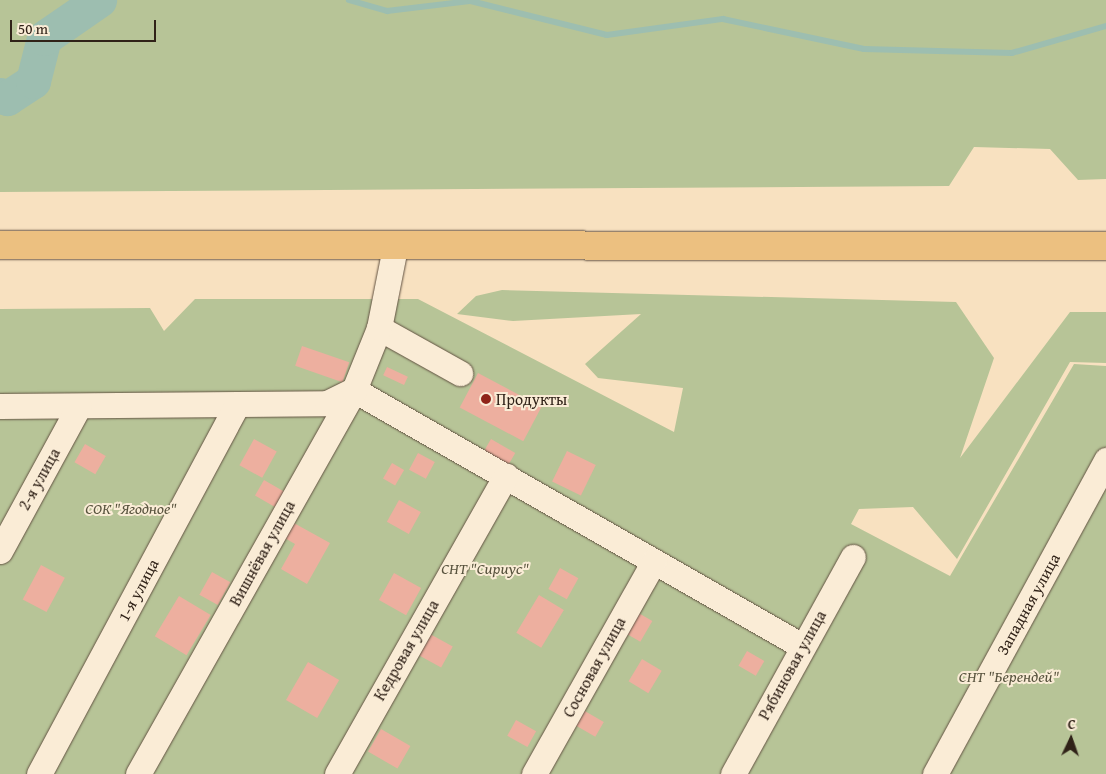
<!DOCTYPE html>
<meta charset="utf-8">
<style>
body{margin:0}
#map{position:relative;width:1106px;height:774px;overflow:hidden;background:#f8e1c0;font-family:"Gentium Book Plus",serif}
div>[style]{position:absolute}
.green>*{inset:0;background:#b7c497}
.stream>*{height:5.5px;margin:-2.75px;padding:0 2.75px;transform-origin:2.75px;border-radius:2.75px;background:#9dbeb0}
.river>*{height:35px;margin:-17.5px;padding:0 17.5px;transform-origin:17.5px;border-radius:17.5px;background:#9dbeb0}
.building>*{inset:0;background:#edaf9f;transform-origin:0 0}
.roads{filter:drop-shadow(0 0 1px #625242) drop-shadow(0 0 1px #625242)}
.minor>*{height:25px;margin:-12.5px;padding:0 12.5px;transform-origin:12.5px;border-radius:12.5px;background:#faecd6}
.major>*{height:28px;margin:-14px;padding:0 14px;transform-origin:14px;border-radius:14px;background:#ecc080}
.dots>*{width:14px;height:14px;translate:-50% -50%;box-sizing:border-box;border:2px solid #faecd6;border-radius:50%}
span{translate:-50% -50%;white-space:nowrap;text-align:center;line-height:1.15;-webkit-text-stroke:4px #faecd6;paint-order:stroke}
.poi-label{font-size:16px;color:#302218}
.left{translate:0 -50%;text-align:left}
.street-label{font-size:16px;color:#302218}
.park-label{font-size:16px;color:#58533e;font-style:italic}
.north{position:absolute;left:1046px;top:714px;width:50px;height:50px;-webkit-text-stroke:4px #faecd6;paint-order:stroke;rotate:3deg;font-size:14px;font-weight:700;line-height:20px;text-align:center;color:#302218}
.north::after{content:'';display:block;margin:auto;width:18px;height:22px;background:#302218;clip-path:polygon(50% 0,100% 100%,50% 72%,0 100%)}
.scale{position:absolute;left:10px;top:20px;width:146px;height:22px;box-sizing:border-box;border:2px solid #302218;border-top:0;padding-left:6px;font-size:15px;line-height:18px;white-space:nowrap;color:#302218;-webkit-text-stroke:4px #faecd6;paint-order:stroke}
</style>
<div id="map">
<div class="green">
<i style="clip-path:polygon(0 0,1106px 0,1106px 179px,1078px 180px,1050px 149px,974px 147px,949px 186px,0 192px)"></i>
<i style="clip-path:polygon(502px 290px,956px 302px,994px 358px,960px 458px,1070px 312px,1106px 312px,1106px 363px,1070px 362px,957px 559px,913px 507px,859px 509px,851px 524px,950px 576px,1074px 364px,1106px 366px,1106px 774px,0 774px,0 309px,150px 308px,164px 331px,195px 299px,418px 299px,674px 432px,683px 388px,598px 378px,585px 364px,641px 314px,513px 321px,457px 314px,476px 296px)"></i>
</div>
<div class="stream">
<i style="left:349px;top:0;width:40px;rotate:16deg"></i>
<i style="left:387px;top:11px;width:85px;rotate:-6.8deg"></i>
<i style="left:471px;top:1px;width:140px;rotate:14deg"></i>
<i style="left:607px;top:35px;width:117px;rotate:-7.9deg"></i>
<i style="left:723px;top:19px;width:144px;rotate:12deg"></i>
<i style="left:864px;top:49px;width:148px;rotate:1.5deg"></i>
<i style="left:1012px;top:53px;width:98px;rotate:-16deg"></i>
</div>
<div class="river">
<i style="left:0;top:95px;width:8px;rotate:23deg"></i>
<i style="left:7px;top:98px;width:31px;rotate:-33deg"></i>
<i style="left:33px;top:81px;width:44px;rotate:-75.7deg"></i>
<i style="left:44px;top:38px;width:67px;rotate:-34.6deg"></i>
</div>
<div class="building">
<i style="left:302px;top:346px;width:50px;height:21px;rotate:19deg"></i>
<i style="left:387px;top:367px;width:23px;height:9px;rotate:25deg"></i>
<i style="left:478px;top:373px;width:72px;height:39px;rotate:28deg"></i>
<i style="left:254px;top:439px;width:26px;height:30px;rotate:29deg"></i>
<i style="left:491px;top:439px;width:28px;height:14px;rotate:30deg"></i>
<i style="left:85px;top:444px;width:24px;height:21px;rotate:30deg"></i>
<i style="left:567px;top:451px;width:32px;height:34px;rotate:26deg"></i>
<i style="left:418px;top:453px;width:19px;height:19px;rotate:28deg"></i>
<i style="left:392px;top:463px;width:14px;height:18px;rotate:30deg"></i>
<i style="left:264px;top:480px;width:24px;height:18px;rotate:30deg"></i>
<i style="left:399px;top:500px;width:25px;height:25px;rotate:29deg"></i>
<i style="clip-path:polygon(292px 522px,330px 543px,307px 584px,281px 569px,295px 544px,283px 537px)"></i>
<i style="left:41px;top:565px;width:27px;height:39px;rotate:28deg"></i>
<i style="left:560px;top:568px;width:21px;height:24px;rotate:29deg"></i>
<i style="left:212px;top:572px;width:21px;height:26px;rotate:29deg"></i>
<i style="left:394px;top:573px;width:31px;height:31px;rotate:29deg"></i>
<i style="left:539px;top:595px;width:29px;height:44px;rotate:31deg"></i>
<i style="left:179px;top:596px;width:37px;height:47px;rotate:31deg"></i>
<i style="left:635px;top:611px;width:20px;height:24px;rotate:30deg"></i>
<i style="left:430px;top:634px;width:26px;height:24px;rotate:29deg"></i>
<i style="left:747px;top:651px;width:20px;height:17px;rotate:30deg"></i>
<i style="left:642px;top:659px;width:23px;height:26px;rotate:31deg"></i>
<i style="left:308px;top:662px;width:36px;height:44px;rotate:30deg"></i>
<i style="left:583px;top:710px;width:24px;height:17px;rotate:30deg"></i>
<i style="left:516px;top:720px;width:23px;height:18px;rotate:29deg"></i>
<i style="left:381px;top:729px;width:34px;height:26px;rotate:30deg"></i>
</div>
<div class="roads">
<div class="minor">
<i style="left:379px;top:328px;width:93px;rotate:29.1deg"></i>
<i style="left:0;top:406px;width:327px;rotate:-0.5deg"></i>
<i style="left:327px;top:403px;width:30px;rotate:-26deg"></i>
<i style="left:354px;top:390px;width:516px;rotate:29.74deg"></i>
<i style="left:0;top:551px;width:165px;rotate:-61.4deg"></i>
<i style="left:39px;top:774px;width:419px;rotate:-61.8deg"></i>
<i style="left:138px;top:774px;width:441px;rotate:-60.6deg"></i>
<i style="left:354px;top:390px;width:67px;rotate:-68deg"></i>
<i style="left:379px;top:328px;width:83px;rotate:-78.8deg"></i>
<i style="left:337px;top:774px;width:343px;rotate:-60.5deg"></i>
<i style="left:534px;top:774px;width:244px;rotate:-60.6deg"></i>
<i style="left:733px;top:774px;width:248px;rotate:-61.1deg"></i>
<i style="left:935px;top:774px;width:358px;rotate:-61.4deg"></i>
</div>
<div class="major">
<i style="left:0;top:245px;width:1106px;rotate:0.05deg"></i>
</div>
</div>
<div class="dots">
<i style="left:486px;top:399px;background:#8f2418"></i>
</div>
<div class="poi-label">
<span class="left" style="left:496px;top:399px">Продукты</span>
</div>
<div class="street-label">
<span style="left:39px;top:479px;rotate:-61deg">2-я улица</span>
<span style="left:262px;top:553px;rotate:-61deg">Вишнёвая улица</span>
<span style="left:138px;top:590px;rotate:-62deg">1-я улица</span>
<span style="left:1028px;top:604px;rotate:-61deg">Западная улица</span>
<span style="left:406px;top:650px;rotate:-60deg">Кедровая улица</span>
<span style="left:792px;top:665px;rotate:-61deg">Рябиновая улица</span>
<span style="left:594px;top:667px;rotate:-61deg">Сосновая улица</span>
</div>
<div class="park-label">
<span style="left:131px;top:508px">СОК "Ягодное"</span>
<span style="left:485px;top:568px">СНТ "Сириус"</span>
<span style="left:1009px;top:676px">СНТ "Берендей"</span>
</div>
<div class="north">С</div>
<div class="scale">50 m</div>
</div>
